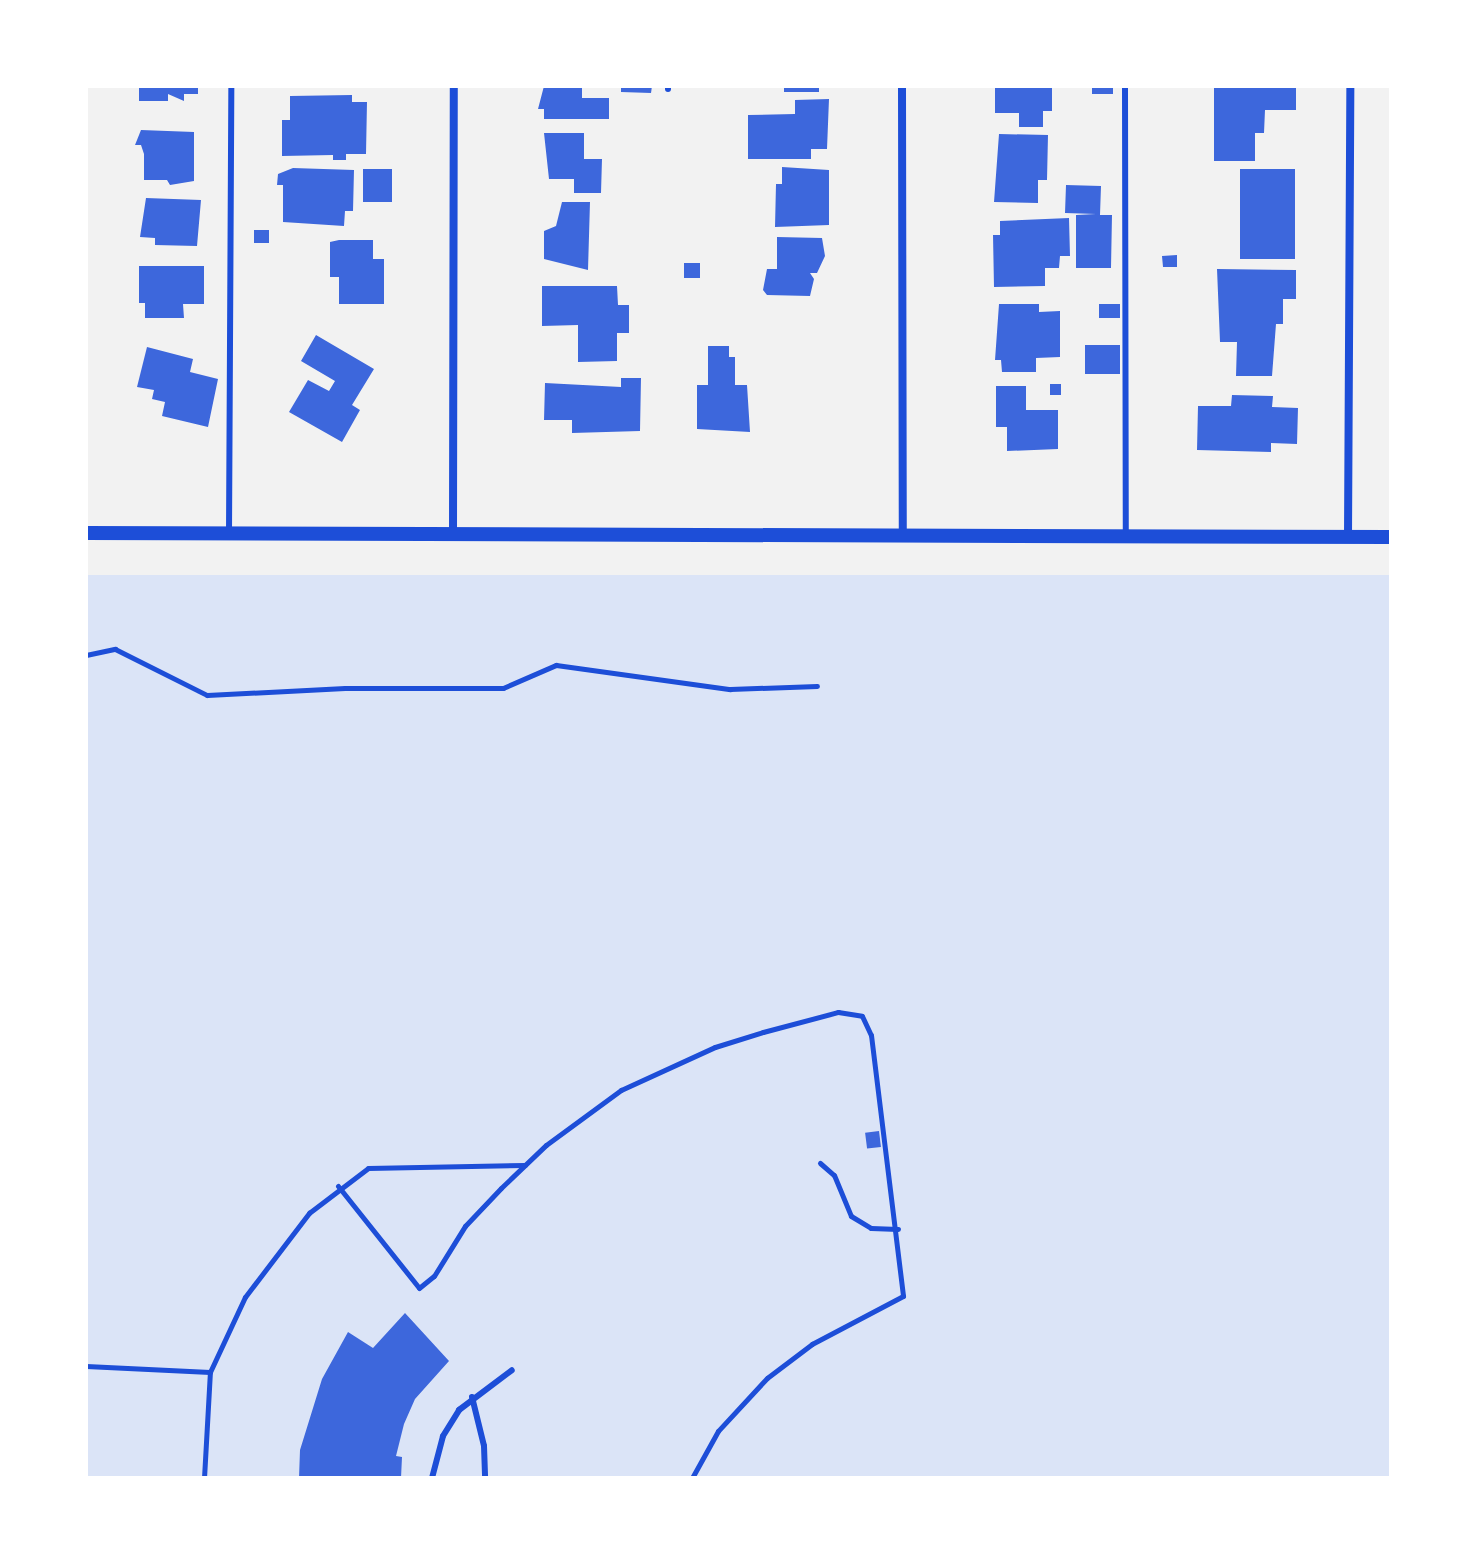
<!DOCTYPE html>
<style>
body{margin:0}
#map{position:relative;width:1477px;height:1564px;overflow:hidden;background:#f2f2f2;font-family:"Work Sans",sans-serif}
div>[style]{position:absolute}
.green>*{inset:0;background:#dbe4f7;transform-origin:0 0}
.building>*{inset:0;background:#3d67dc;transform-origin:0 0}
.path>*{height:5px;margin:-2.5px;padding:0 2.5px;transform-origin:2.5px;border-radius:2.5px;background:#1d4ed8}
.service>*{height:6px;margin:-3px;padding:0 3px;transform-origin:3px;border-radius:3px;background:#1d4ed8}
.minor>*{height:8px;margin:-4px;padding:0 4px;transform-origin:4px;border-radius:4px;background:#1d4ed8}
.tertiary>*{height:14px;margin:-7px;padding:0 7px;transform-origin:7px;border-radius:7px;background:#1d4ed8}
span{translate:-50% -50%;white-space:nowrap;text-align:center;line-height:1.15;-webkit-text-stroke:7px #fff;paint-order:stroke}
.frame{position:absolute;inset:0;border:88px solid #fff;pointer-events:none}
</style>
<div id="map">
<div class="green">
<i style="left:86px;top:575px;width:1305px;height:903px"></i>
</div>
<div class="building">
<i style="clip-path:polygon(139px 86px,198px 86px,198px 94px,184px 94px,184px 101px,168px 94px,168px 101px,139px 101px)"></i>
<i style="clip-path:polygon(544px 86px,582px 86px,582px 98px,609px 98px,609px 119px,544px 119px,544px 109px,538px 109px)"></i>
<i style="clip-path:polygon(621px 86px,652px 86px,651px 93px,621px 92px)"></i>
<i style="left:784px;top:86px;width:35px;height:6px"></i>
<i style="clip-path:polygon(995px 86px,1052px 86px,1052px 111px,1043px 111px,1043px 127px,1019px 127px,1019px 113px,995px 113px)"></i>
<i style="left:1092px;top:86px;width:21px;height:8px"></i>
<i style="clip-path:polygon(1214px 86px,1296px 86px,1296px 110px,1265px 110px,1264px 133px,1255px 133px,1255px 161px,1214px 161px)"></i>
<i style="clip-path:polygon(352px 95px,352px 102px,367px 102px,366px 154px,346px 154px,346px 160px,333px 160px,333px 155px,282px 156px,282px 120px,290px 120px,290px 96px)"></i>
<i style="clip-path:polygon(829px 99px,827px 149px,811px 149px,811px 159px,748px 159px,748px 115px,795px 114px,795px 100px)"></i>
<i style="clip-path:polygon(141px 130px,194px 132px,194px 181px,170px 185px,167px 180px,144px 180px,144px 154px,141px 145px,135px 145px)"></i>
<i style="clip-path:polygon(544px 133px,584px 133px,584px 159px,602px 159px,601px 193px,574px 193px,574px 179px,549px 179px)"></i>
<i style="clip-path:polygon(999px 134px,1048px 135px,1047px 180px,1038px 180px,1038px 203px,994px 202px)"></i>
<i style="clip-path:polygon(782px 167px,829px 170px,829px 225px,775px 227px,776px 184px,782px 184px)"></i>
<i style="clip-path:polygon(293px 168px,354px 170px,353px 211px,345px 211px,344px 226px,283px 222px,283px 185px,277px 185px,278px 174px)"></i>
<i style="left:363px;top:169px;width:29px;height:33px"></i>
<i style="left:1240px;top:169px;width:55px;height:90px"></i>
<i style="clip-path:polygon(1066px 185px,1101px 186px,1100px 215px,1112px 215px,1111px 268px,1076px 268px,1076px 215px,1096px 214px,1065px 213px)"></i>
<i style="clip-path:polygon(146px 198px,201px 200px,197px 246px,155px 245px,155px 238px,140px 237px)"></i>
<i style="clip-path:polygon(562px 202px,590px 202px,588px 270px,544px 259px,544px 231px,556px 226px)"></i>
<i style="clip-path:polygon(1069px 218px,1070px 256px,1060px 256px,1059px 268px,1045px 268px,1045px 286px,994px 287px,993px 235px,1000px 235px,1000px 221px)"></i>
<i style="left:254px;top:230px;width:15px;height:13px"></i>
<i style="clip-path:polygon(777px 237px,822px 238px,825px 256px,817px 273px,810px 273px,814px 279px,810px 296px,767px 295px,763px 290px,767px 269px,777px 269px)"></i>
<i style="clip-path:polygon(339px 240px,373px 240px,373px 259px,384px 259px,384px 304px,339px 304px,339px 277px,330px 277px,330px 242px)"></i>
<i style="clip-path:polygon(1177px 255px,1177px 267px,1163px 267px,1162px 256px)"></i>
<i style="left:684px;top:263px;width:16px;height:15px"></i>
<i style="clip-path:polygon(139px 266px,204px 266px,204px 304px,183px 304px,184px 318px,145px 318px,145px 303px,139px 303px)"></i>
<i style="clip-path:polygon(1217px 269px,1296px 270px,1296px 299px,1283px 299px,1283px 324px,1276px 324px,1272px 376px,1236px 376px,1237px 342px,1220px 342px)"></i>
<i style="clip-path:polygon(542px 286px,617px 286px,618px 305px,629px 305px,629px 333px,617px 333px,617px 361px,578px 362px,578px 325px,542px 326px)"></i>
<i style="clip-path:polygon(999px 304px,1039px 304px,1039px 312px,1060px 311px,1060px 357px,1036px 358px,1036px 372px,1002px 372px,1001px 360px,995px 360px)"></i>
<i style="left:1099px;top:304px;width:21px;height:14px"></i>
<i style="clip-path:polygon(316px 335px,374px 369px,352px 405px,360px 410px,342px 442px,289px 412px,308px 380px,329px 391px,335px 381px,301px 361px)"></i>
<i style="left:1085px;top:345px;width:35px;height:29px"></i>
<i style="clip-path:polygon(708px 346px,729px 346px,729px 357px,735px 357px,735px 385px,747px 385px,750px 432px,697px 429px,697px 385px,708px 385px)"></i>
<i style="clip-path:polygon(147px 347px,193px 359px,190px 372px,218px 379px,208px 427px,162px 416px,165px 402px,152px 399px,154px 390px,137px 387px)"></i>
<i style="clip-path:polygon(621px 378px,641px 378px,640px 431px,572px 433px,572px 420px,544px 420px,545px 383px,621px 387px)"></i>
<i style="left:1050px;top:384px;width:11px;height:11px"></i>
<i style="clip-path:polygon(996px 386px,1026px 386px,1026px 410px,1058px 410px,1058px 449px,1007px 451px,1007px 427px,996px 427px)"></i>
<i style="clip-path:polygon(1232px 395px,1273px 396px,1272px 407px,1298px 408px,1297px 444px,1271px 443px,1271px 452px,1197px 450px,1198px 406px,1231px 406px)"></i>
<i style="left:879px;top:1131px;width:16px;height:14px;rotate:83deg"></i>
<i style="clip-path:polygon(405px 1313px,449px 1361px,415px 1399px,404px 1424px,396px 1456px,402px 1457px,401px 1478px,299px 1478px,300px 1450px,322px 1379px,348px 1332px,373px 1348px)"></i>
</div>
<div class="path">
<i style="left:86px;top:655px;width:30px;rotate:-12deg"></i>
<i style="left:115px;top:649px;width:103px;rotate:26.6deg"></i>
<i style="left:207px;top:695px;width:138px;rotate:-2.9deg"></i>
<i style="left:345px;top:688px;width:158px"></i>
<i style="left:503px;top:688px;width:58px;rotate:-23.5deg"></i>
<i style="left:556px;top:665px;width:176px;rotate:7.9deg"></i>
<i style="left:730px;top:689px;width:87px;rotate:-2deg"></i>
<i style="left:820px;top:1163px;width:18px;rotate:41deg"></i>
<i style="left:834px;top:1175px;width:44px;rotate:67.5deg"></i>
<i style="left:851px;top:1216px;width:23px;rotate:31deg"></i>
<i style="left:871px;top:1228px;width:27px;rotate:2deg"></i>
<i style="left:338px;top:1186px;width:130px;rotate:51.5deg"></i>
<i style="left:419px;top:1288px;width:19px;rotate:-39deg"></i>
<i style="left:434px;top:1276px;width:59px;rotate:-58.2deg"></i>
<i style="left:465px;top:1226px;width:52px;rotate:-46.5deg"></i>
<i style="left:501px;top:1188px;width:62px;rotate:-43.7deg"></i>
<i style="left:546px;top:1145px;width:93px;rotate:-36.3deg"></i>
<i style="left:621px;top:1090px;width:103px;rotate:-24.6deg"></i>
<i style="left:715px;top:1047px;width:50px;rotate:-17.4deg"></i>
<i style="left:763px;top:1032px;width:78px;rotate:-14.9deg"></i>
<i style="left:838px;top:1012px;width:24px;rotate:9deg"></i>
<i style="left:862px;top:1016px;width:21px;rotate:65deg"></i>
<i style="left:871px;top:1035px;width:263px;rotate:83deg"></i>
<i style="left:903px;top:1296px;width:103px;rotate:152.2deg"></i>
<i style="left:812px;top:1344px;width:56px;rotate:142.9deg"></i>
<i style="left:767px;top:1378px;width:72px;rotate:132.8deg"></i>
<i style="left:718px;top:1431px;width:54px;rotate:119deg"></i>
<i style="left:86px;top:1366px;width:124px;rotate:2.8deg"></i>
<i style="left:204px;top:1478px;width:106px;rotate:-86.8deg"></i>
<i style="left:210px;top:1372px;width:83px;rotate:-65deg"></i>
<i style="left:245px;top:1297px;width:106px;rotate:-52.7deg"></i>
<i style="left:309px;top:1213px;width:74px;rotate:-37.3deg"></i>
<i style="left:368px;top:1168px;width:157px;rotate:-1.1deg"></i>
</div>
<div class="service">
<i style="left:1125px;top:86px;width:450px;rotate:89.9deg"></i>
<i style="left:668px;top:89px;width:3px;rotate:-90deg"></i>
<i style="left:229px;top:534px;width:448px;rotate:-89.7deg"></i>
<i style="left:472px;top:1397px;width:50px;rotate:76.2deg"></i>
<i style="left:484px;top:1446px;width:32px;rotate:88deg"></i>
<i style="left:432px;top:1478px;width:43px;rotate:-75.3deg"></i>
<i style="left:443px;top:1436px;width:31px;rotate:-58deg"></i>
<i style="left:459px;top:1410px;width:66px;rotate:-37deg"></i>
</div>
<div class="minor">
<i style="left:902px;top:86px;width:449px;rotate:89.9deg"></i>
<i style="left:453px;top:534px;width:448px;rotate:-89.9deg"></i>
<i style="left:1348px;top:537px;width:451px;rotate:-89.7deg"></i>
</div>
<div class="tertiary">
<i style="left:86px;top:533px;width:1305px;rotate:0.18deg"></i>
</div>
<div class="frame"></div>
</div>
